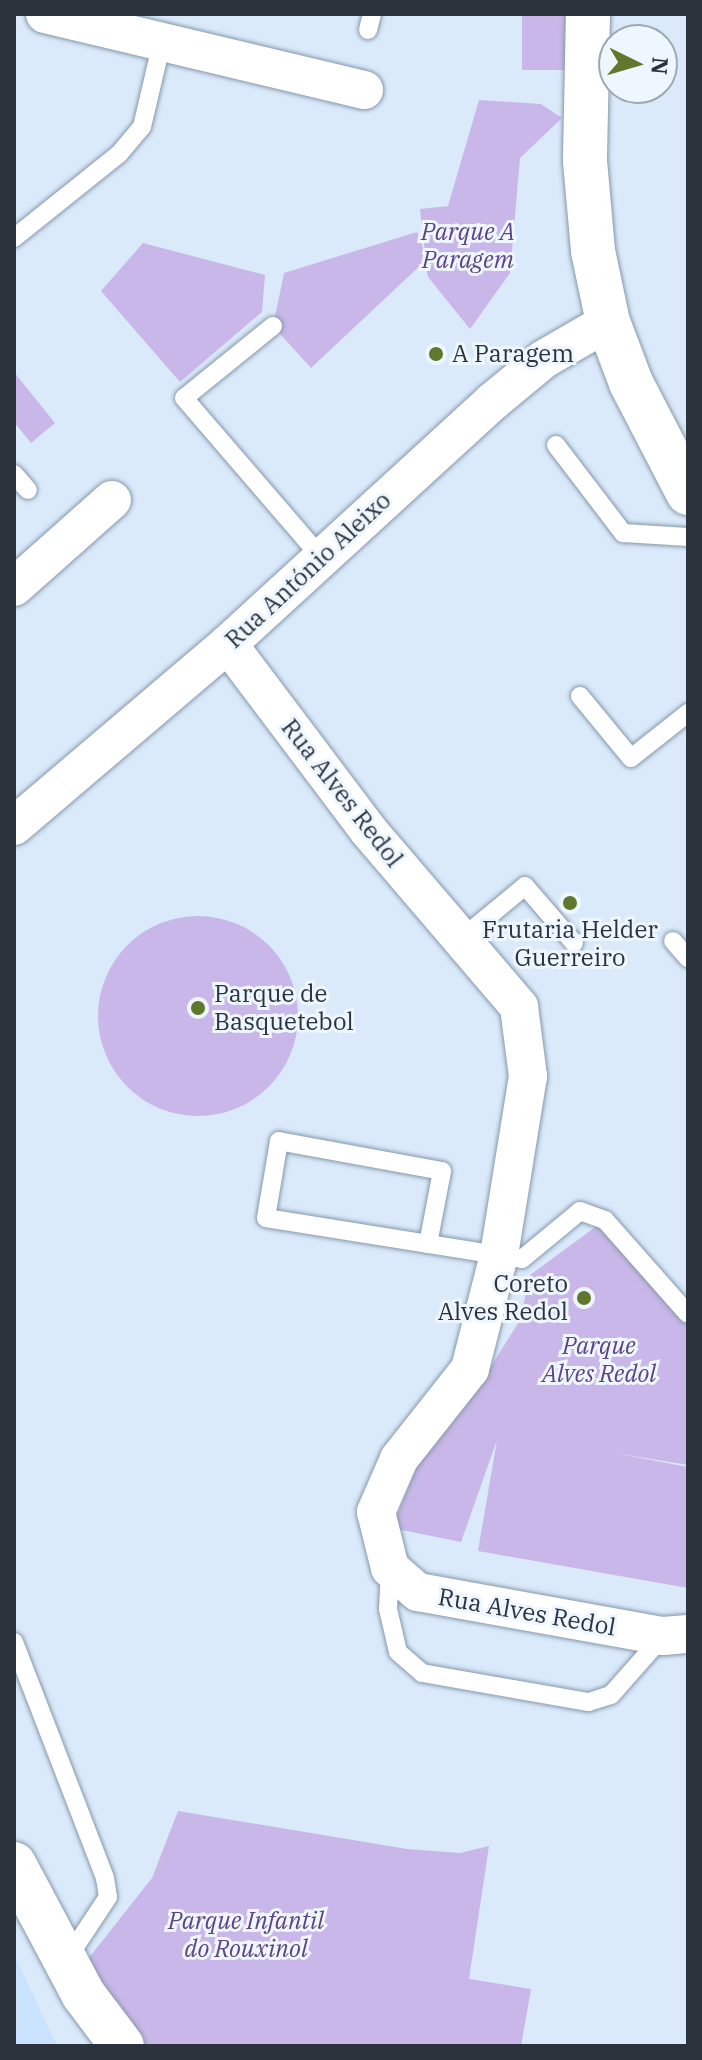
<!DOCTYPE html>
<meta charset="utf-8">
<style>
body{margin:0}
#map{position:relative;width:702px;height:2060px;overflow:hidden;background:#daeafb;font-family:"IBM Plex Serif",serif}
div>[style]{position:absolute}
.built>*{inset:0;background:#c9e2fd}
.green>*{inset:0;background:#c8b7e8;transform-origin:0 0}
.round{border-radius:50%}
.roads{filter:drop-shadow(0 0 2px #8698ab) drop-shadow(0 0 2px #8698ab)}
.lane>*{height:18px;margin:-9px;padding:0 9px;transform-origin:9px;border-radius:9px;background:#fff}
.street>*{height:38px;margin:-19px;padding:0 19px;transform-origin:19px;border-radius:19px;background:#fff}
.secondary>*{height:44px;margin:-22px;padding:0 22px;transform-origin:22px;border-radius:22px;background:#fff}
.dots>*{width:22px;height:22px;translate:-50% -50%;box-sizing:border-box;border:4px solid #eef6ff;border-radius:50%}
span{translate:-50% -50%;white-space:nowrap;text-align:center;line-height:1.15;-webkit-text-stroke:6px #eef6ff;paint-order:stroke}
.park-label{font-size:24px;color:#5e4484;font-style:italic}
.poi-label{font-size:24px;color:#2c333c}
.left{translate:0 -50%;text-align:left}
.right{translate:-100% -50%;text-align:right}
.street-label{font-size:24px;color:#2c333c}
.frame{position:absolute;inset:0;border:16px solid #2c333c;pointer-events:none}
.north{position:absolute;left:598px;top:24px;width:80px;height:80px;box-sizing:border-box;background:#eef6ff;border:2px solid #a0a8b1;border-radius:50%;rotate:95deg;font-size:22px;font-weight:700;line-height:32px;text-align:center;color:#2c333c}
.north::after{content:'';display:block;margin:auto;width:28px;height:36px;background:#5f782b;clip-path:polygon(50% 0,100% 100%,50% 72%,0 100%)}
</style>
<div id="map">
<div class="built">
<i style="clip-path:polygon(14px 1954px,57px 2046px,14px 2046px)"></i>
</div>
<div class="green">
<i style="left:522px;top:14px;width:43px;height:56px"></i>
<i style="clip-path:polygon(479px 100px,541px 104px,562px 118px,520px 158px,510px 273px,470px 329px,428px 277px,425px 261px,311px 368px,273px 326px,284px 273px,417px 232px,425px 253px,420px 209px,448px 206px)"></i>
<i style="clip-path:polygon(143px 243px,265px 275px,262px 312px,180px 382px,101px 291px)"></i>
<i style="clip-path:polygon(14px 372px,55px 423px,31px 443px,14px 422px)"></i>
<i class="round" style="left:98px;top:916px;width:200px;height:200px"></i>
<i style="clip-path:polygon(605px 1220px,688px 1314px,688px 1465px,614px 1453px,688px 1467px,688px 1588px,478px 1551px,497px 1440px,461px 1542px,392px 1528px,424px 1450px,490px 1368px,520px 1320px,530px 1275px)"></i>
<i style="clip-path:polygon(178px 1811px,407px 1849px,460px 1853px,489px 1846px,469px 1979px,531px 1989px,521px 2046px,133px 2046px,77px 1973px,152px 1878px)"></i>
</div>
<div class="roads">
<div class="lane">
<i style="left:368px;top:30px;width:16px;rotate:-76deg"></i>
<i style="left:14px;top:238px;width:134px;rotate:-38.7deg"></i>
<i style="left:119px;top:154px;width:35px;rotate:-50deg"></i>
<i style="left:142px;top:127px;width:87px;rotate:-76.8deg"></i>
<i style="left:273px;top:326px;width:114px;rotate:141deg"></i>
<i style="left:184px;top:398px;width:210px;rotate:49.3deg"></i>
<i style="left:556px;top:445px;width:111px;rotate:52.7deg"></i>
<i style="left:623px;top:533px;width:65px;rotate:3.5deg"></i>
<i style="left:14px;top:474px;width:21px;rotate:49deg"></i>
<i style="left:580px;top:696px;width:80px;rotate:50.6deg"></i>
<i style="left:631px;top:758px;width:73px;rotate:-38.3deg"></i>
<i style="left:461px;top:939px;width:83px;rotate:-39.6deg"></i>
<i style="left:525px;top:886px;width:75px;rotate:49.3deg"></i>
<i style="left:673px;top:941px;width:23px;rotate:49deg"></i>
<i style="left:428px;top:1244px;width:74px;rotate:-79.1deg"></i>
<i style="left:442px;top:1171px;width:166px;rotate:-169.6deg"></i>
<i style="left:279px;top:1141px;width:78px;rotate:99.6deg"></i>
<i style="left:266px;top:1218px;width:259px;rotate:9.1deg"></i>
<i style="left:522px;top:1259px;width:75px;rotate:-39.6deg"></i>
<i style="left:580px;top:1211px;width:27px;rotate:20deg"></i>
<i style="left:605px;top:1220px;width:125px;rotate:48.6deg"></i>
<i style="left:390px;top:1568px;width:41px;rotate:92.8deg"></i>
<i style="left:388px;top:1609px;width:44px;rotate:76.9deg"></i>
<i style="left:398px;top:1652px;width:32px;rotate:41deg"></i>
<i style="left:422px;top:1673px;width:169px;rotate:9.9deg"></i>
<i style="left:589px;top:1702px;width:23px;rotate:-18deg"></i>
<i style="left:611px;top:1695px;width:79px;rotate:-48.6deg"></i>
<i style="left:14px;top:1642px;width:253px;rotate:68.9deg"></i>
<i style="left:105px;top:1878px;width:19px;rotate:81deg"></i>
<i style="left:108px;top:1897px;width:74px;rotate:123.5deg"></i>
</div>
<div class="street">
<i style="left:45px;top:14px;width:328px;rotate:13.4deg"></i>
<i style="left:14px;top:587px;width:131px;rotate:-41.6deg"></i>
<i style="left:228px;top:644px;width:233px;rotate:53deg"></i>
<i style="left:368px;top:830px;width:233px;rotate:49.5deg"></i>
<i style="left:519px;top:1007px;width:70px;rotate:82.6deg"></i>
<i style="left:528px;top:1076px;width:181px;rotate:99.2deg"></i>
<i style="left:499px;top:1255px;width:118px;rotate:104.3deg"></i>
<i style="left:470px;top:1369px;width:115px;rotate:128.3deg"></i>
<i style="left:399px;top:1459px;width:58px;rotate:113.5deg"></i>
<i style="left:376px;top:1512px;width:58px;rotate:76deg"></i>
<i style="left:390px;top:1568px;width:37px;rotate:41deg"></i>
<i style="left:418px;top:1592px;width:249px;rotate:10.2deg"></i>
<i style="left:663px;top:1636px;width:25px;rotate:-5deg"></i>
<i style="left:14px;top:826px;width:281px;rotate:-40.4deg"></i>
<i style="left:228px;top:644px;width:358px;rotate:-42.5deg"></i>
<i style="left:492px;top:402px;width:67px;rotate:-39.6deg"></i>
<i style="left:544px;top:359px;width:74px;rotate:-30deg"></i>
</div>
<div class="secondary">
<i style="left:588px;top:14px;width:147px;rotate:91.2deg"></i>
<i style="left:585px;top:161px;width:90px;rotate:84.9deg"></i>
<i style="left:593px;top:251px;width:73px;rotate:78.1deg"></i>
<i style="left:608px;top:322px;width:65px;rotate:69.3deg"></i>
<i style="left:631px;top:383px;width:124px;rotate:62.6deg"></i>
<i style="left:14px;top:1864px;width:147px;rotate:62deg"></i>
<i style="left:83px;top:1994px;width:65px;rotate:53.1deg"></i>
</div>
</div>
<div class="dots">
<i style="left:436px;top:354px;background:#5f782b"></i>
<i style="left:570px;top:903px;background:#5f782b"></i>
<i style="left:198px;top:1008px;background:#5f782b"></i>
<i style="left:584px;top:1298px;background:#5f782b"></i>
</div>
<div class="park-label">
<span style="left:468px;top:246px">Parque A<br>Paragem</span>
<span style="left:599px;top:1360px">Parque<br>Alves Redol</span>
<span style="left:246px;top:1935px">Parque Infantil<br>do Rouxinol</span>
</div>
<div class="poi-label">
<span class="left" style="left:452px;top:354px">A Paragem</span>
<span style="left:570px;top:944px">Frutaria Helder<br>Guerreiro</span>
<span class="left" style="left:214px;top:1008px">Parque de<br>Basquetebol</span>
<span class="right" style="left:568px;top:1298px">Coreto<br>Alves Redol</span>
</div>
<div class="street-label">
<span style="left:308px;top:570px;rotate:-43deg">Rua António Aleixo</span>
<span style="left:342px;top:793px;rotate:52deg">Rua Alves Redol</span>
<span style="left:527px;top:1612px;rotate:10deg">Rua Alves Redol</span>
</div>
<div class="frame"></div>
<div class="north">N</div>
</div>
